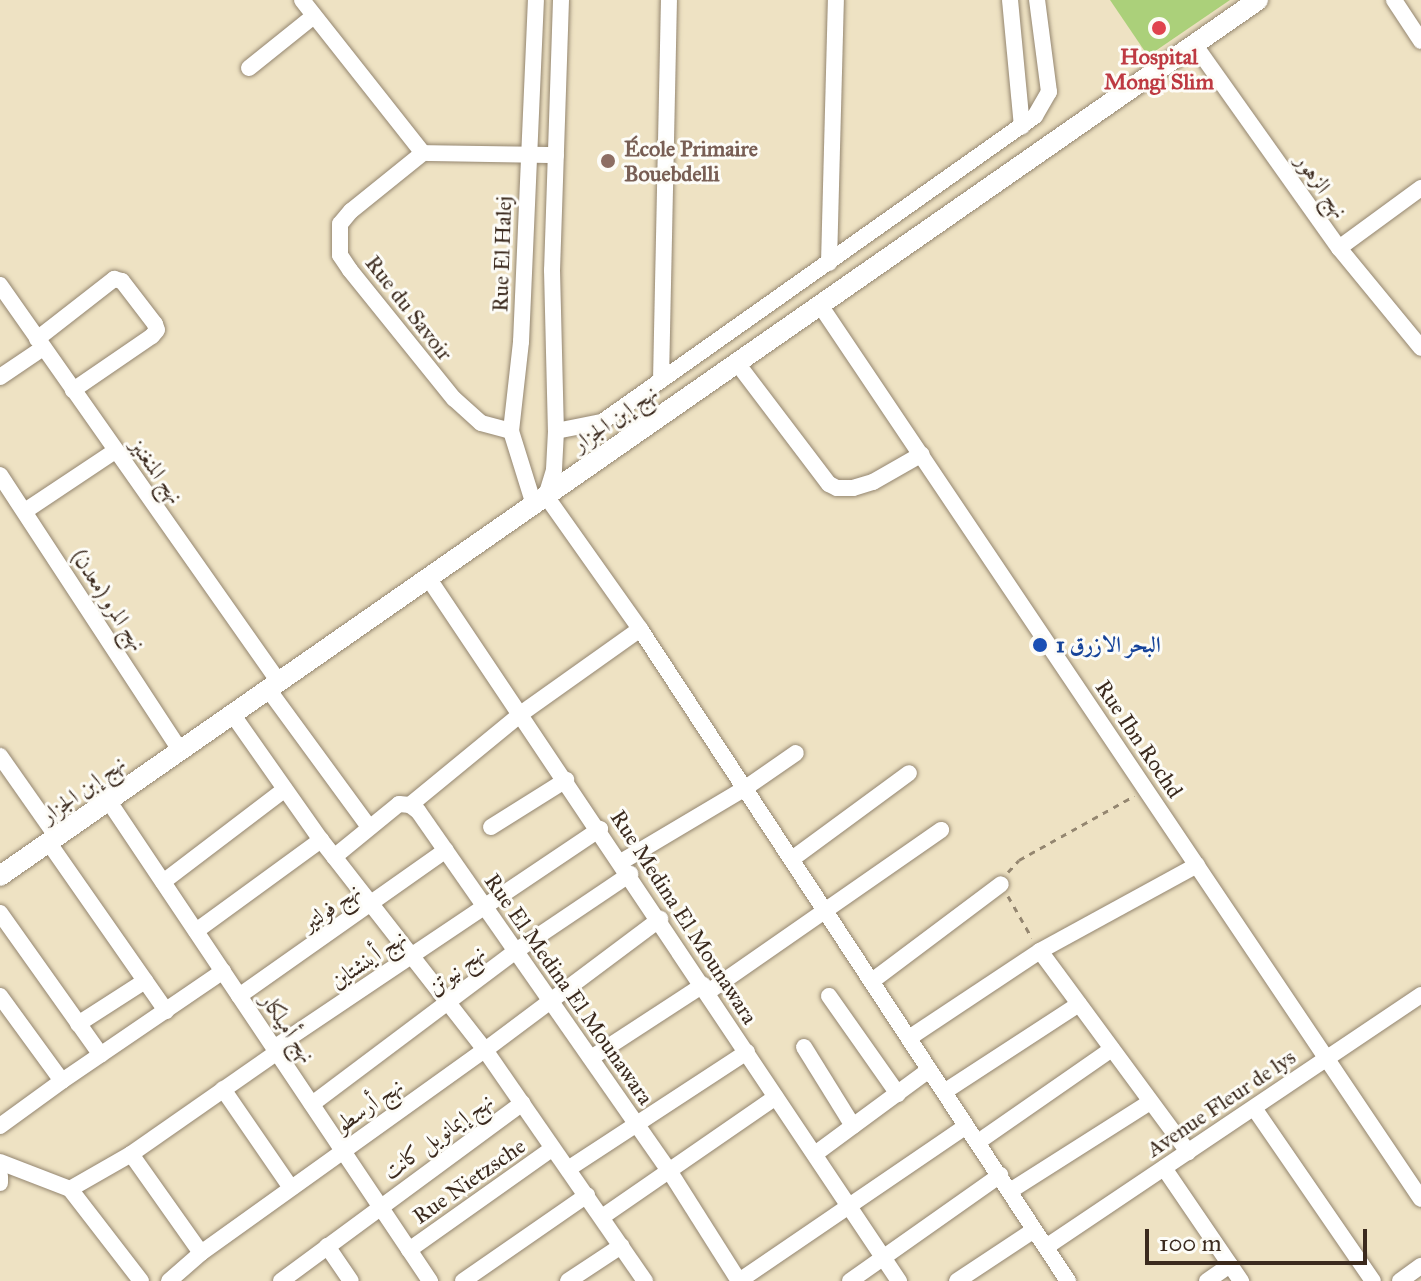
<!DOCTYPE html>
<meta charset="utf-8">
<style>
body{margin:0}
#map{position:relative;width:1421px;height:1281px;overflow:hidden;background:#eee2c3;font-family:"IM FELL Great Primer",Amiri,serif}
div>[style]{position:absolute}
.green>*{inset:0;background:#abd07a}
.path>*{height:3px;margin-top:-1.5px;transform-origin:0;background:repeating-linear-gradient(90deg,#948670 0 6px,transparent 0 12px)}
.roads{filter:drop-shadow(0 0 2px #948670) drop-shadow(0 0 2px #948670)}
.minor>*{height:16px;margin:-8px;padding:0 8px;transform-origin:8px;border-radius:8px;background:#fff}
.tertiary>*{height:20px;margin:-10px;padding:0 10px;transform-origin:10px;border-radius:10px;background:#fff}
.dots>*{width:22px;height:22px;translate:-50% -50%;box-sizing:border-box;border:4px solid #fdfcf7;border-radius:50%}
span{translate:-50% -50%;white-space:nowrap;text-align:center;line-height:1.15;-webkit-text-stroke:6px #fdfcf7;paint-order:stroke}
.health-label{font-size:22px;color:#be3a42;font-weight:700}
.education-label{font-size:22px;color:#785e54;font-weight:700}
.left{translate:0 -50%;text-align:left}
.street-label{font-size:22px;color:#3b2a1e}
.transit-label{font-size:22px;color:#164399;font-weight:700}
.scale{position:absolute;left:1145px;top:1229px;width:222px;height:36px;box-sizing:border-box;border:4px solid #3b2a1e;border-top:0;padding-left:10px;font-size:24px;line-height:28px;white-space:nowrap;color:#3b2a1e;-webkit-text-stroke:6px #fdfcf7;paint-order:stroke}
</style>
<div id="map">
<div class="green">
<i style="clip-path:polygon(1110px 0,1230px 0,1148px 56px)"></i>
</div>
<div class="path">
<i style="left:1008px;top:872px;width:16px;rotate:-47deg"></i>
<i style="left:1019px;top:860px;width:132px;rotate:-29.1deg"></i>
<i style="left:1008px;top:896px;width:48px;rotate:60.3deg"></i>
</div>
<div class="roads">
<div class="minor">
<i style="left:302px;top:0;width:195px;rotate:51.7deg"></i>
<i style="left:561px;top:0;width:270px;rotate:91.9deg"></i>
<i style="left:552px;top:270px;width:161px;rotate:88.6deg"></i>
<i style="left:556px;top:431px;width:39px;rotate:93deg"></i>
<i style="left:554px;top:470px;width:27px;rotate:107deg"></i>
<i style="left:546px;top:496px;width:163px;rotate:54.7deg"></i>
<i style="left:640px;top:629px;width:780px;rotate:56.72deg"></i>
<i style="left:1010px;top:0;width:127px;rotate:84.6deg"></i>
<i style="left:1394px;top:0;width:49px;rotate:56.6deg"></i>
<i style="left:1194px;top:44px;width:250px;rotate:54.6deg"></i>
<i style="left:1339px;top:248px;width:129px;rotate:50.6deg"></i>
<i style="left:249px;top:68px;width:83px;rotate:-38.7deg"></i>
<i style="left:1339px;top:248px;width:102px;rotate:-36.2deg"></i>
<i style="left:829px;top:263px;width:263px;rotate:-88.5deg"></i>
<i style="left:0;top:285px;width:485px;rotate:54.9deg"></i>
<i style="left:820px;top:305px;width:1077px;rotate:56.09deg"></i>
<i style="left:37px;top:339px;width:98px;rotate:-37.9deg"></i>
<i style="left:114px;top:279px;width:8px;rotate:14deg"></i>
<i style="left:122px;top:281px;width:54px;rotate:52.5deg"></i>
<i style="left:155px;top:324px;width:6px;rotate:72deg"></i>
<i style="left:157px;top:330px;width:8px;rotate:130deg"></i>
<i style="left:152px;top:336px;width:96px;rotate:145.6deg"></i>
<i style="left:737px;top:363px;width:152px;rotate:52.8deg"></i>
<i style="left:829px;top:484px;width:9px;rotate:27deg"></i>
<i style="left:837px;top:488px;width:16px"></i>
<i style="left:853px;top:488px;width:21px;rotate:-17deg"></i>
<i style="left:873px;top:482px;width:56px;rotate:-29.7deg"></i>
<i style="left:0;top:377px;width:52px;rotate:-34deg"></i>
<i style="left:661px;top:380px;width:380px;rotate:-88.8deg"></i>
<i style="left:511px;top:431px;width:31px;rotate:-165deg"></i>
<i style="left:481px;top:423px;width:36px;rotate:-138deg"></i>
<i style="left:454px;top:399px;width:166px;rotate:-128.9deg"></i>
<i style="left:350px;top:270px;width:18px;rotate:-124deg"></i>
<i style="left:340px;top:255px;width:31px;rotate:-90deg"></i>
<i style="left:340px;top:224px;width:17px;rotate:-50deg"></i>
<i style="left:351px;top:211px;width:92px;rotate:-38.9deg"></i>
<i style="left:423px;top:153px;width:133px;rotate:0.9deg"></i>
<i style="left:556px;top:431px;width:47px;rotate:-11.1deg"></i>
<i style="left:602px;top:422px;width:530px;rotate:-35.25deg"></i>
<i style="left:1035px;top:116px;width:28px;rotate:-60deg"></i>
<i style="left:1049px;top:92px;width:93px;rotate:-97.4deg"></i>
<i style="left:0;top:475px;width:327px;rotate:56.8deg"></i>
<i style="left:534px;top:505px;width:77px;rotate:-107.3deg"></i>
<i style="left:511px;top:431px;width:90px;rotate:-83.6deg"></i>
<i style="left:521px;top:342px;width:342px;rotate:-87.5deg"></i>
<i style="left:25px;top:511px;width:108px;rotate:-33.7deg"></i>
<i style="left:429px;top:579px;width:845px;rotate:56.2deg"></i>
<i style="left:268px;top:689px;width:171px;rotate:53.8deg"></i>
<i style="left:233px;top:715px;width:153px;rotate:54.9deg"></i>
<i style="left:321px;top:840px;width:266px;rotate:52deg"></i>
<i style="left:485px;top:1050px;width:281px;rotate:55.3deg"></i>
<i style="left:0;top:756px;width:99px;rotate:54.9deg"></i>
<i style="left:108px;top:800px;width:579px;rotate:56.2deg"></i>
<i style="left:410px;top:805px;width:145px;rotate:-39.4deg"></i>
<i style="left:522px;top:713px;width:145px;rotate:-35.4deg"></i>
<i style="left:491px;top:827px;width:89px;rotate:-32.1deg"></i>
<i style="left:49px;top:843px;width:205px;rotate:55.1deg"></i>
<i style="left:334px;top:857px;width:84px;rotate:-39.2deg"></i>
<i style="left:399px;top:804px;width:11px;rotate:5deg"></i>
<i style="left:410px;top:805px;width:10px;rotate:37deg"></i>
<i style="left:418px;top:811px;width:440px;rotate:55.1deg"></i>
<i style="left:670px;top:1172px;width:129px;rotate:57.7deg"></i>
<i style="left:792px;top:859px;width:145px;rotate:-36.3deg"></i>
<i style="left:621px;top:862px;width:143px;rotate:-30.7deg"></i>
<i style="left:744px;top:789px;width:63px;rotate:-34.7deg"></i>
<i style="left:163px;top:882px;width:153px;rotate:-37.3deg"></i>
<i style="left:0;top:913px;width:174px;rotate:54.6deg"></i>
<i style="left:196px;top:931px;width:155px;rotate:-36.1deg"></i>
<i style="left:1040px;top:951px;width:250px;rotate:53.6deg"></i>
<i style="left:872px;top:981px;width:161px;rotate:-36.9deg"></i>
<i style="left:708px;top:992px;width:284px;rotate:-34.8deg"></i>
<i style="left:0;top:996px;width:105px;rotate:53.9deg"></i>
<i style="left:62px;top:1081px;width:195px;rotate:-34.3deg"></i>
<i style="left:239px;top:996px;width:253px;rotate:-35.2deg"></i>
<i style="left:829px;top:996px;width:120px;rotate:54.9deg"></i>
<i style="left:78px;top:1024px;width:80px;rotate:-32.7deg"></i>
<i style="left:909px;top:1038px;width:157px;rotate:-33.6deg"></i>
<i style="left:1040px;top:951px;width:179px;rotate:-28.7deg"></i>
<i style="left:804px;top:1047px;width:93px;rotate:58.2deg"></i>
<i style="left:274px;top:1048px;width:393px;rotate:-33.9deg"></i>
<i style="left:591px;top:1058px;width:134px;rotate:-33.1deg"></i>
<i style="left:223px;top:1089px;width:120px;rotate:55.5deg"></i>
<i style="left:944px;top:1092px;width:161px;rotate:-33.1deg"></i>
<i style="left:312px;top:1104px;width:255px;rotate:-36.9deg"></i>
<i style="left:516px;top:951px;width:138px;rotate:-34deg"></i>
<i style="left:1254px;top:1108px;width:210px;rotate:55.5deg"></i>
<i style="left:0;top:1126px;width:77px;rotate:-36deg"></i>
<i style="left:978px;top:1142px;width:163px;rotate:-34.8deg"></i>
<i style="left:131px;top:1154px;width:121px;rotate:54.7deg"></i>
<i style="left:201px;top:1253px;width:349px;rotate:-35.6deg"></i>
<i style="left:485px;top:1050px;width:219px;rotate:-36.8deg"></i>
<i style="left:815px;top:1154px;width:142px;rotate:-36.4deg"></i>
<i style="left:0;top:1162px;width:75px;rotate:21.1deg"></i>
<i style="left:70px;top:1189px;width:116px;rotate:52.3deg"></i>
<i style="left:1164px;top:1168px;width:137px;rotate:55.7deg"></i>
<i style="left:568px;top:1169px;width:214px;rotate:-33.2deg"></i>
<i style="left:0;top:1176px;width:7px;rotate:90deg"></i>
<i style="left:70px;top:1189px;width:70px;rotate:-29.8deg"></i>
<i style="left:131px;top:1154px;width:178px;rotate:-34.9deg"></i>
<i style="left:1010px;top:1191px;width:166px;rotate:-32.4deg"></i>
<i style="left:602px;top:1217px;width:211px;rotate:-34.6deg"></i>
<i style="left:327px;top:1246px;width:42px;rotate:55.6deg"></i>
<i style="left:1046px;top:1247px;width:452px;rotate:-33.9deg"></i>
<i style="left:409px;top:1250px;width:176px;rotate:-35.3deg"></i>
<i style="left:169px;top:1281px;width:43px;rotate:-41.2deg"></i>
<i style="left:281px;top:1281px;width:300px;rotate:-36.4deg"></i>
<i style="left:463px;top:1281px;width:151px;rotate:-34.7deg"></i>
<i style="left:568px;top:1281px;width:64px;rotate:-33.4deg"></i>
<i style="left:739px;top:1281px;width:275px;rotate:-34.3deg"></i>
<i style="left:850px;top:1281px;width:184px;rotate:-35.2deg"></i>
<i style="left:957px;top:1281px;width:92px;rotate:-33.5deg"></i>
<i style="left:1207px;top:1281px;width:28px;rotate:-35deg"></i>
<i style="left:1400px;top:1281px;width:26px;rotate:-36deg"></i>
</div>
<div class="tertiary">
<i style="left:0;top:876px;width:1533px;rotate:-34.85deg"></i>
</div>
</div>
<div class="dots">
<i style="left:1159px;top:28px;background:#e0444e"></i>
<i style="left:608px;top:161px;background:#8d6e63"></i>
<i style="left:1040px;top:645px;background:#1a4fb4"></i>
</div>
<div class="health-label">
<span style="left:1159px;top:69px">Hospital<br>Mongi Slim</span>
</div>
<div class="education-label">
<span class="left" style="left:624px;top:161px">École Primaire<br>Bouebdelli</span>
</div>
<div class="street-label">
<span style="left:1322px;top:186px;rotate:55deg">نهج الزهور</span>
<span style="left:502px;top:254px;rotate:-88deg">Rue El Halej</span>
<span style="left:409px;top:308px;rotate:52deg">Rue du Savoir</span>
<span style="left:615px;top:418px;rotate:-35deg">نهج إبن الجزار</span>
<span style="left:157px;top:471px;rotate:55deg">نهج المنغنيز</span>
<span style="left:109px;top:600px;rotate:57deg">نهج المرو (معدن)</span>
<span style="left:1139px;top:739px;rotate:56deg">Rue Ibn Rochd</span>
<span style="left:83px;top:789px;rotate:-36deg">نهج إبن الجزار</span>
<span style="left:331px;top:907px;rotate:-35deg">نهج فولتير</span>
<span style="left:684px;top:917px;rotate:57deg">Rue Medina El Mounawara</span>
<span style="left:368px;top:959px;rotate:-34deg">نهج أينشتاين</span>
<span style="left:456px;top:970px;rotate:-38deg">نهج نيوتن</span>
<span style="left:569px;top:989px;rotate:55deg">Rue El Medina El Mounawara</span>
<span style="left:288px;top:1028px;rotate:56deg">نهج أميلكار</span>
<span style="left:1221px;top:1103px;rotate:-34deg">Avenue Fleur de lys</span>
<span style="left:369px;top:1105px;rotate:-35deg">نهج أرسطو</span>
<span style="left:438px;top:1136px;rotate:-36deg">نهج إيمانويل كانت</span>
<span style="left:469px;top:1181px;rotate:-35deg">Rue Nietzsche</span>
</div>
<div class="transit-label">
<span class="left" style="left:1056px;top:645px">1 البحر الازرق</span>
</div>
<div class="scale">100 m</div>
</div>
